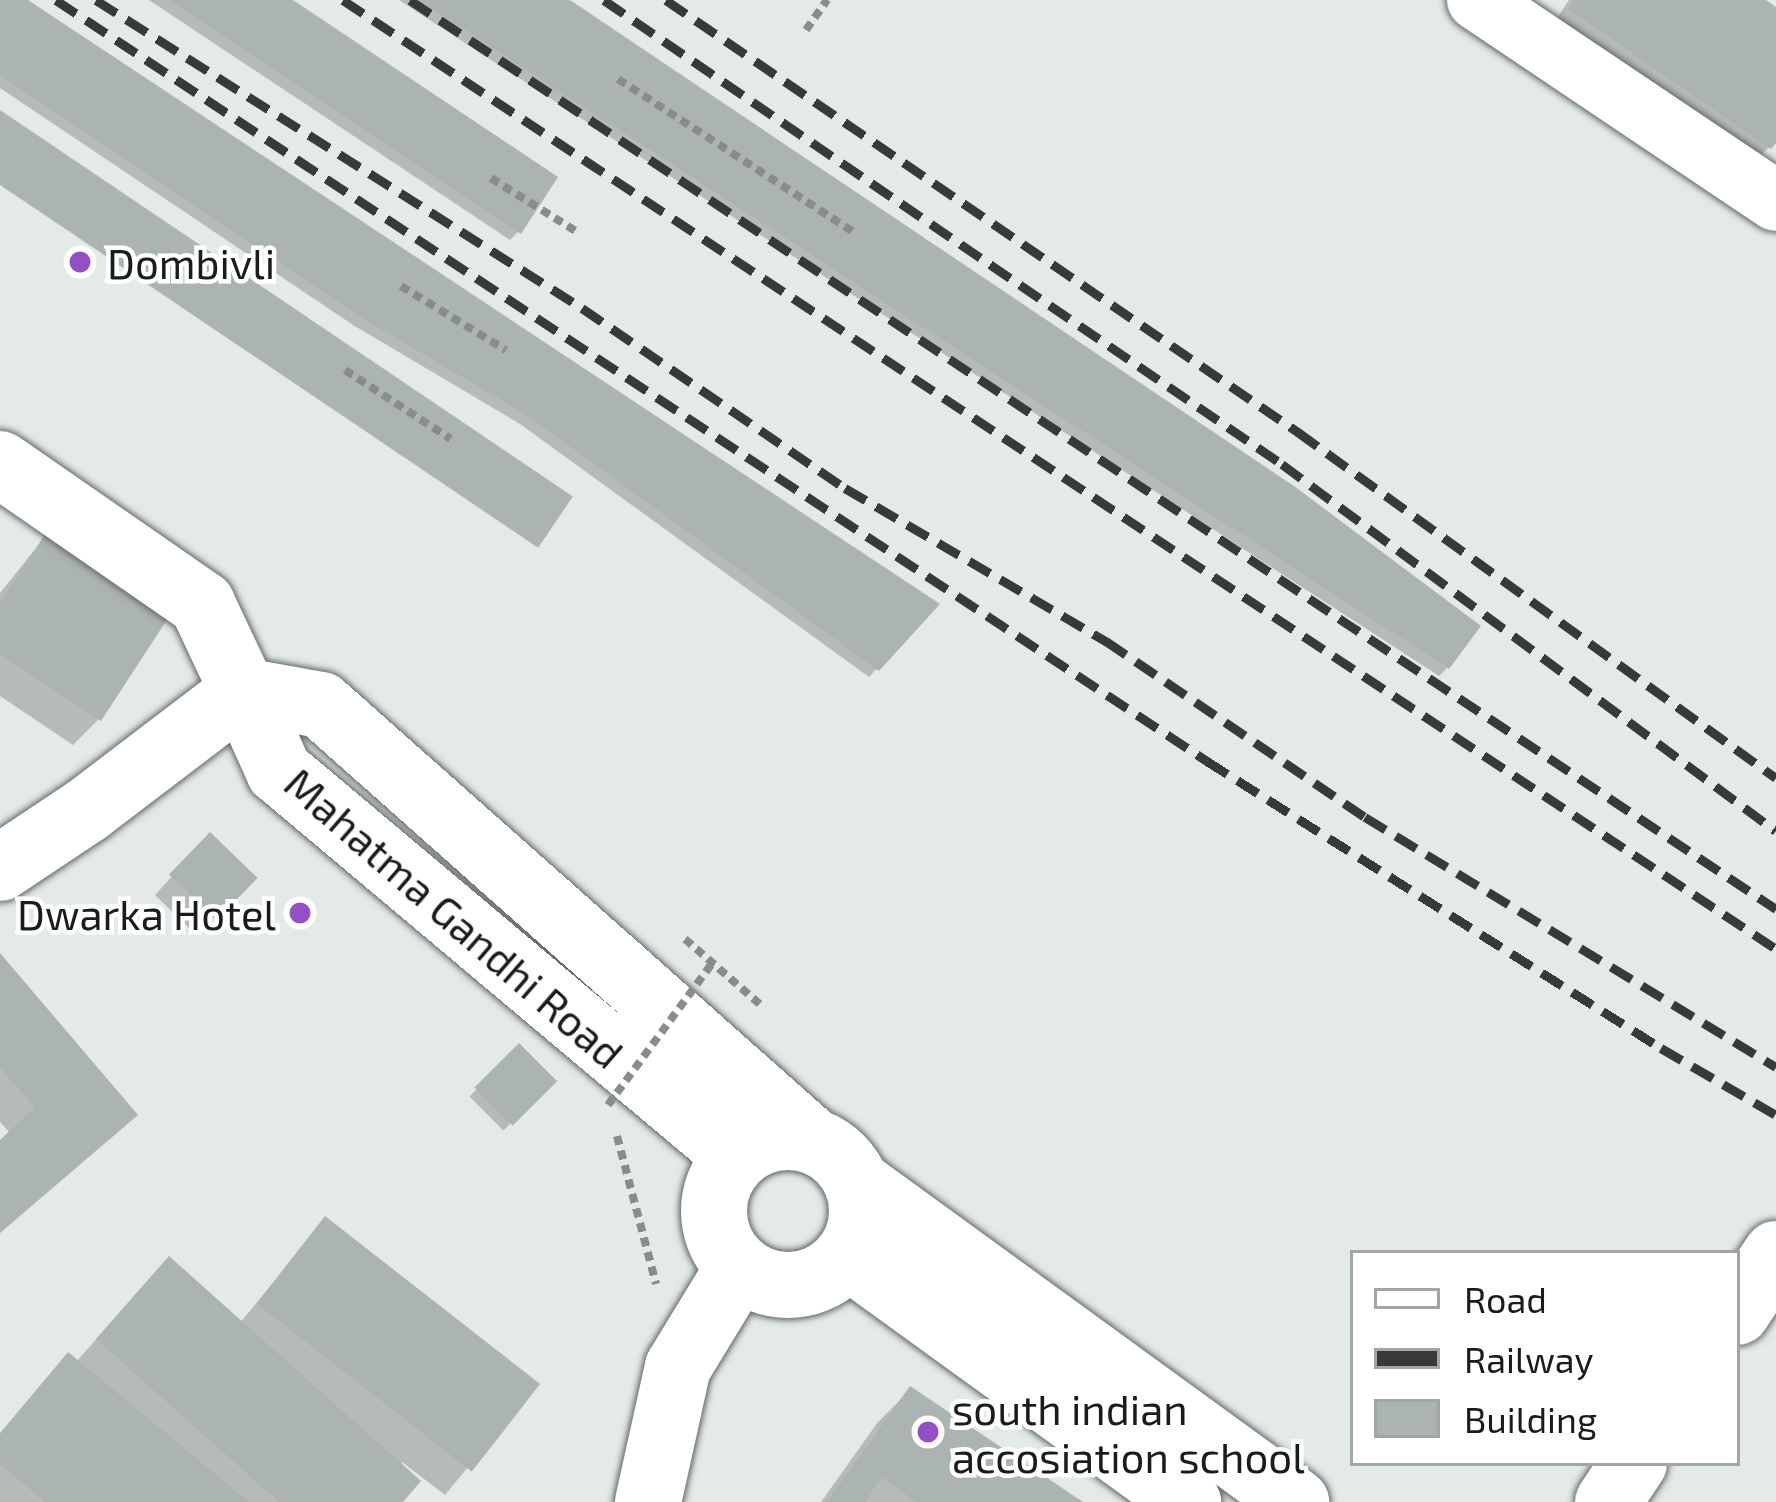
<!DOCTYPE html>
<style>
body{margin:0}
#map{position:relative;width:1776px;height:1502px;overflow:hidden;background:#e4eae8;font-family:"Exo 2",sans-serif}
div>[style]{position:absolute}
.shadow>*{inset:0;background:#0003;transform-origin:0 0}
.building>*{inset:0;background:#acb3b3;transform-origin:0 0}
.path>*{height:8px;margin-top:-4px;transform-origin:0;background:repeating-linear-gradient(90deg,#888c8b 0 9px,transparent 0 15px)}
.roads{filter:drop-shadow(0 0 3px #646968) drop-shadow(0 0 3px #646968)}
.minor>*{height:60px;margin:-30px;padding:0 30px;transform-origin:30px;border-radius:30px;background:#fff}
.tertiary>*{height:66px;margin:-33px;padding:0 33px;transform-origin:33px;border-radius:33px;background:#fff}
.secondary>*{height:66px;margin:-33px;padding:0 33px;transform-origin:33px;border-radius:33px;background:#fff}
.secondary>.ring{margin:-33px;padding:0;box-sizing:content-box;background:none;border:66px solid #fff;border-radius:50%}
.rail>*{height:9px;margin-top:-4.5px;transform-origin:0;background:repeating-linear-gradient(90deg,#373a39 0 24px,transparent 0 36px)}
.path-bridge>*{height:8px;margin-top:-4px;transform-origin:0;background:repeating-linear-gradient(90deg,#888c8b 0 9px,transparent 0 15px)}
.dots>*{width:33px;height:33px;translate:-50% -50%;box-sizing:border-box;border:6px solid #fff;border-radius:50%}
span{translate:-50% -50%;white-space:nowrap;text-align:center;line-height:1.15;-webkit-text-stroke:9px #fff;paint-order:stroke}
.poi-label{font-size:42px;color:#191c1b}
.left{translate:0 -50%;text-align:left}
.right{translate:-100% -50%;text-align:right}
.street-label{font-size:42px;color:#191c1b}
.legend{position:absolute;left:1350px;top:1250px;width:390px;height:216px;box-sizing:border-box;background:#fff;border:3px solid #a3a4a4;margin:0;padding:15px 21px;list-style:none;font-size:36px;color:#191c1b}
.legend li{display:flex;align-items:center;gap:24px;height:60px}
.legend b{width:60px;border:3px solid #a3a4a4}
</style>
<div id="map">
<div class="shadow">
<i style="clip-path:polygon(0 0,23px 0,935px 605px,869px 677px,520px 424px,353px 325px,0 88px)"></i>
<i style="clip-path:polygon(149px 0,288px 0,518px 232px,510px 240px)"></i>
<i style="clip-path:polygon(399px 0,565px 0,1447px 668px,1439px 676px)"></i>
<i style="clip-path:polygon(1569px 0,1761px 0,1776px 10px,1776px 137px,1769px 147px,1743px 173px,1545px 36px)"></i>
<i style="clip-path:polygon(0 114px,548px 534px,540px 542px,0 185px)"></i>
<i style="clip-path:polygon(48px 533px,99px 719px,73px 745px,0 696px,0 593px)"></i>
<i style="clip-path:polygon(193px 853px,254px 878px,195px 934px,155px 895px)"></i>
<i style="clip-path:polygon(0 957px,133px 1114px,0 1233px,0 1144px,11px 1134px,0 1122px)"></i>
<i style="left:519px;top:1047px;width:48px;height:70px;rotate:45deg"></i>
<i style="clip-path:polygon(325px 1220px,536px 1384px,445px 1495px,402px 1462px,399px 1502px,0 1502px,0 1433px,43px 1382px,68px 1356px,76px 1362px,144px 1285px,240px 1323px)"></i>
<i style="clip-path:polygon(910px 1390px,1077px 1502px,821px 1502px,878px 1422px)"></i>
</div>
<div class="building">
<i style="clip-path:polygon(0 0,28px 0,940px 604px,879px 671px,528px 416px,362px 318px,0 75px)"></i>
<i style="clip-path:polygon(169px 0,293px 0,558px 177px,521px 234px)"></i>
<i style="clip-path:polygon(419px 0,570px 0,1294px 486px,1481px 626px,1449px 669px)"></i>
<i style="clip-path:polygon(1575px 0,1766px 0,1776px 7px,1776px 143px,1771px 149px,1568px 9px)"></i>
<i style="left:0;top:110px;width:691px;height:62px;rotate:34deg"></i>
<i style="clip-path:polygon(48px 530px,172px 612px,101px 721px,0 654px,0 602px)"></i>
<i style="left:210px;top:832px;width:66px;height:59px;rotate:44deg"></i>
<i style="clip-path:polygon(0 953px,138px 1115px,0 1233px,0 1140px,35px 1107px,0 1068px)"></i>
<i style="left:519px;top:1043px;width:54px;height:63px;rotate:45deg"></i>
<i style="left:325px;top:1216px;width:273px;height:111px;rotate:38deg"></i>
<i style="clip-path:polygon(169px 1256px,421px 1481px,403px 1502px,279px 1502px,96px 1339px)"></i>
<i style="clip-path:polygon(68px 1352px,249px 1502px,45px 1502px,0 1464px,0 1434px)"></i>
<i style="clip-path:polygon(910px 1386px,1083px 1502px,916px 1502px,882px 1477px,865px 1502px,827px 1502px)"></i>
</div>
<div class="path">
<i style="left:806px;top:30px;width:37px;rotate:-55deg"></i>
<i style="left:618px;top:79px;width:281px;rotate:33deg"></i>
<i style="left:491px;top:178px;width:102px;rotate:32.1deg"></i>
<i style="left:401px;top:286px;width:123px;rotate:31.4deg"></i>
<i style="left:345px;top:370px;width:126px;rotate:33.1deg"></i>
<i style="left:685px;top:939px;width:105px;rotate:41.1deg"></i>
<i style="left:617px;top:1136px;width:153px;rotate:75.2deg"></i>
</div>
<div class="roads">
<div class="minor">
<i style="left:1477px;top:0;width:360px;rotate:33.9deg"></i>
</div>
<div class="tertiary">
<i style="left:0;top:464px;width:246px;rotate:34.7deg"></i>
<i style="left:202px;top:604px;width:96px;rotate:64.8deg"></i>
<i style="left:857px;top:1183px;width:543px;rotate:36deg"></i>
<i style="left:848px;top:1256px;width:420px;rotate:35.9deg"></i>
<i style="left:1737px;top:1312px;width:70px;rotate:-56.1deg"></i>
<i style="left:648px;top:1502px;width:138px;rotate:-77.5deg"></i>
<i style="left:678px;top:1367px;width:117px;rotate:-58.6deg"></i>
<i style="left:1608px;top:1502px;width:47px;rotate:-56.3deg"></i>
</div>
<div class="secondary">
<i style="left:243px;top:691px;width:79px;rotate:10.2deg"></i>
<i style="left:321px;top:705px;width:651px;rotate:41.58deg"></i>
<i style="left:243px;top:691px;width:88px;rotate:65.8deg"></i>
<i style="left:279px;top:771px;width:598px;rotate:40.05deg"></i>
<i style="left:0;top:868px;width:105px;rotate:-33.7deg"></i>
<i style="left:87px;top:810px;width:196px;rotate:-37.3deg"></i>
<i class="ring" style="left:714px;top:1137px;width:82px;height:82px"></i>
</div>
</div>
<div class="rail">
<i style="left:56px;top:0;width:1380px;rotate:33.47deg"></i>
<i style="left:1207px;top:761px;width:537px;rotate:32.3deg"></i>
<i style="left:1661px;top:1048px;width:133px;rotate:30.2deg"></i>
<i style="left:96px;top:0;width:575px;rotate:32.36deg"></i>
<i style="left:582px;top:308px;width:319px;rotate:34.4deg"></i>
<i style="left:845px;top:488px;width:303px;rotate:30.4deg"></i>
<i style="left:1106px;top:641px;width:313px;rotate:34.2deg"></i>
<i style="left:1365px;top:817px;width:481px;rotate:31.3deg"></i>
<i style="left:343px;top:0;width:1719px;rotate:33.51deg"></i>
<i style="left:410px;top:0;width:1641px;rotate:33.64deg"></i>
<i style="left:604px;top:0;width:822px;rotate:34.39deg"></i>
<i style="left:1282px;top:464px;width:615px;rotate:36.61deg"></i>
<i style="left:666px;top:0;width:766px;rotate:34.35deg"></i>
<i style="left:1298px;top:432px;width:590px;rotate:35.9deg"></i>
</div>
<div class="path-bridge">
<i style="left:608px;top:1105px;width:177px;rotate:-53.7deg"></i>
</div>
<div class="dots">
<i style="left:80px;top:262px;background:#9350c5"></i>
<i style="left:300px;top:913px;background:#9350c5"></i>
<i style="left:928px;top:1432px;background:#9350c5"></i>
</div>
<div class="poi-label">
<span class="left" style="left:107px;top:262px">Dombivli</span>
<span class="right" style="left:276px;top:913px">Dwarka Hotel</span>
<span class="left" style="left:952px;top:1432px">south indian<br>accosiation school</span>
</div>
<div class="street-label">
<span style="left:455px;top:917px;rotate:41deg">Mahatma Gandhi Road</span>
</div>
<ul class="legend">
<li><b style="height:15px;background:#fff"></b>Road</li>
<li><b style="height:15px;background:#373a39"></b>Railway</li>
<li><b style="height:33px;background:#acb3b3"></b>Building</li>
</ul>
</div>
